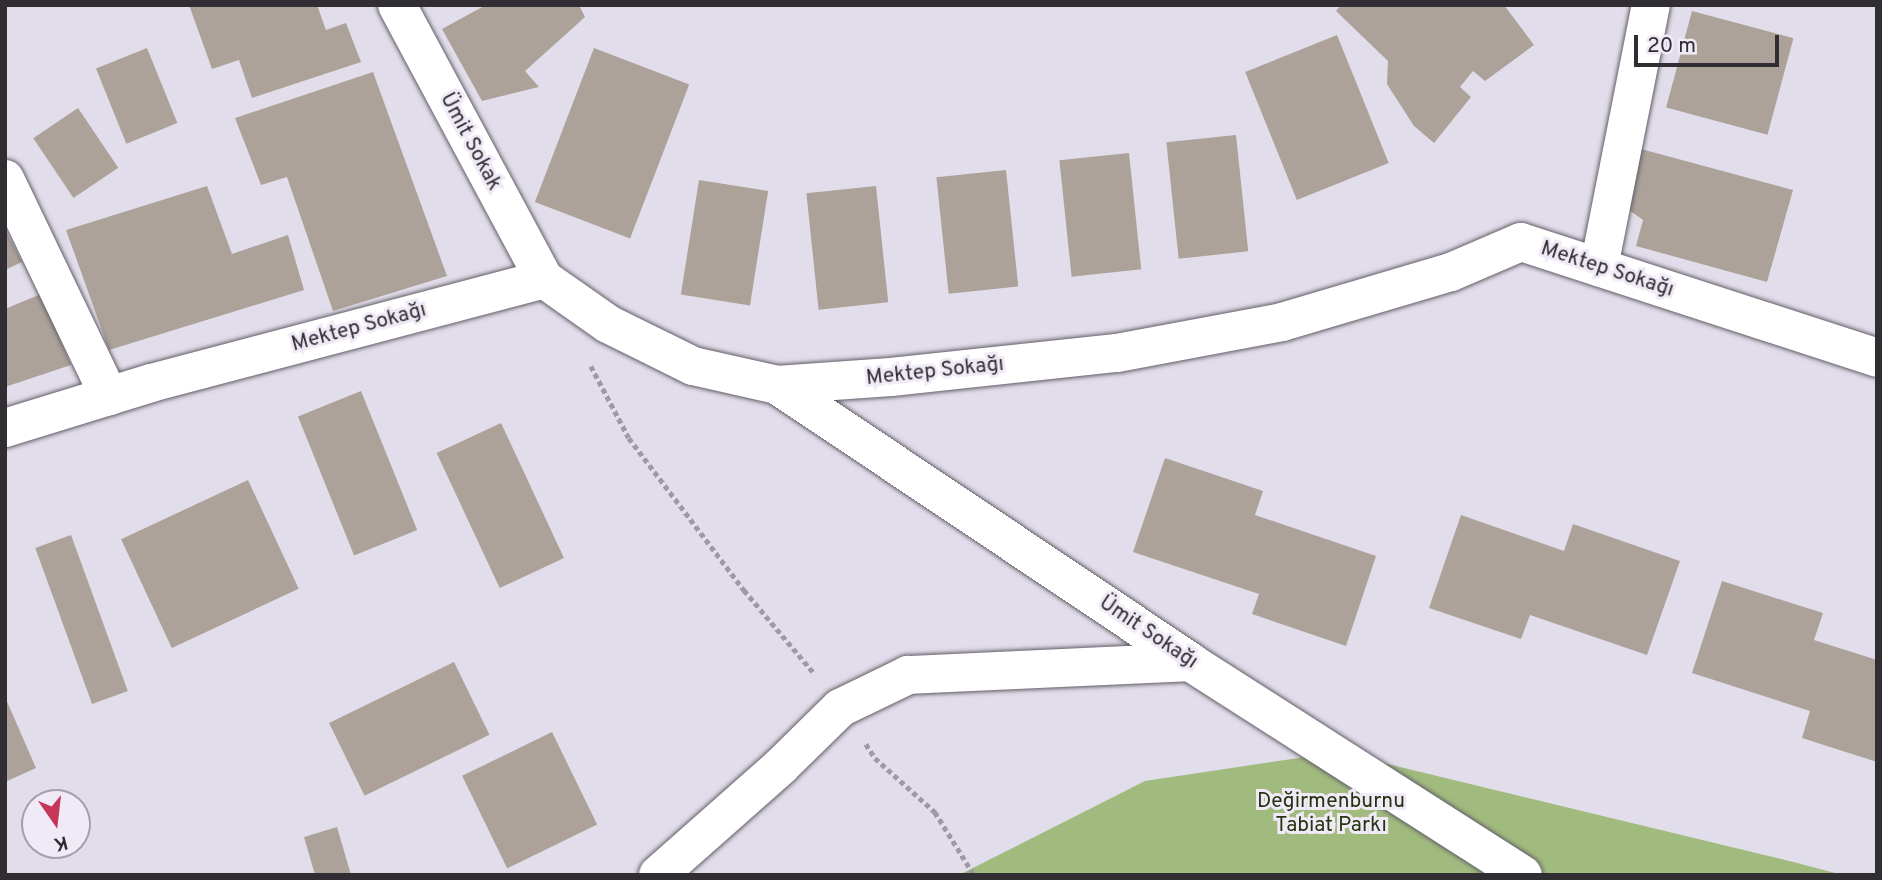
<!DOCTYPE html>
<meta charset="utf-8">
<style>
body{margin:0}
#map{position:relative;width:1882px;height:880px;overflow:hidden;background:#e2ddea;font-family:Overpass,sans-serif}
div>[style]{position:absolute}
.green>*{inset:0;background:#a1bb7e}
.building>*{inset:0;background:#aca299;transform-origin:0 0}
.path>*{height:4.5px;margin-top:-2.25px;transform-origin:0;background:repeating-linear-gradient(90deg,#9e9aa3 0 5px,transparent 0 8.5px)}
.roads{filter:drop-shadow(0 0 2px #635e69) drop-shadow(0 0 2px #635e69)}
.minor>*{height:38px;margin:-19px;padding:0 19px;transform-origin:19px;border-radius:19px;background:#fff}
span{translate:-50% -50%;white-space:nowrap;text-align:center;line-height:1.15;-webkit-text-stroke:6px #f0eaf7;paint-order:stroke}
.street-label{font-size:21px;color:#302e32}
.park-label{font-size:21px;color:#263310}
.frame{position:absolute;inset:0;border:7px solid #302e32;pointer-events:none}
.north{position:absolute;left:21px;top:789px;width:70px;height:70px;box-sizing:border-box;background:#f0eaf7;border:2px solid #a39fa8;border-radius:50%;rotate:166deg;font-size:19px;font-weight:700;line-height:28px;text-align:center;color:#302e32}
.north::after{content:'';display:block;margin:auto;width:24px;height:32px;background:#c63659;clip-path:polygon(50% 0,100% 100%,50% 72%,0 100%)}
.scale{position:absolute;left:1634px;top:35px;width:145px;height:32px;box-sizing:border-box;border:4px solid #302e32;border-top:0;padding-left:9px;font-size:21px;line-height:24px;white-space:nowrap;color:#302e32;-webkit-text-stroke:5px #f0eaf7;paint-order:stroke}
</style>
<div id="map">
<div class="green">
<i style="clip-path:polygon(1338px 752px,1793px 862px,1843px 875px,959px 875px,1145px 781px)"></i>
</div>
<div class="building">
<i style="clip-path:polygon(189px 5px,317px 5px,326px 30px,346px 23px,361px 62px,252px 98px,239px 60px,212px 69px)"></i>
<i style="clip-path:polygon(486px 5px,579px 5px,585px 17px,525px 71px,539px 87px,482px 101px,442px 29px)"></i>
<i style="clip-path:polygon(1341px 5px,1504px 5px,1534px 45px,1485px 81px,1473px 71px,1460px 87px,1471px 97px,1434px 143px,1414px 126px,1387px 84px,1388px 61px,1336px 11px)"></i>
<i style="left:1692px;top:11px;width:105px;height:100px;rotate:15deg"></i>
<i style="left:1337px;top:35px;width:138px;height:99px;rotate:68deg"></i>
<i style="left:147px;top:48px;width:81px;height:55px;rotate:68deg"></i>
<i style="left:594px;top:48px;width:102px;height:165px;rotate:21deg"></i>
<i style="clip-path:polygon(373px 72px,447px 276px,333px 311px,287px 177px,261px 185px,235px 118px)"></i>
<i style="left:78px;top:108px;width:72px;height:54px;rotate:56deg"></i>
<i style="left:1236px;top:135px;width:117px;height:70px;rotate:84deg"></i>
<i style="clip-path:polygon(1641px 149px,1793px 190px,1767px 282px,1636px 246px,1643px 220px,1625px 207px)"></i>
<i style="left:1129px;top:153px;width:117px;height:70px;rotate:84deg"></i>
<i style="left:1006px;top:170px;width:117px;height:70px;rotate:84deg"></i>
<i style="left:699px;top:180px;width:70px;height:116px;rotate:9deg"></i>
<i style="clip-path:polygon(207px 186px,232px 254px,288px 235px,304px 290px,109px 350px,66px 230px)"></i>
<i style="left:876px;top:186px;width:117px;height:70px;rotate:84deg"></i>
<i style="clip-path:polygon(5px 229px,22px 262px,5px 270px)"></i>
<i style="clip-path:polygon(41px 294px,71px 365px,5px 387px,5px 309px)"></i>
<i style="left:361px;top:391px;width:150px;height:68px;rotate:68deg"></i>
<i style="left:501px;top:423px;width:149px;height:71px;rotate:65deg"></i>
<i style="clip-path:polygon(1165px 458px,1263px 491px,1255px 515px,1376px 556px,1346px 646px,1252px 614px,1259px 594px,1133px 552px)"></i>
<i style="left:248px;top:480px;width:120px;height:140px;rotate:65deg"></i>
<i style="clip-path:polygon(1461px 515px,1564px 551px,1573px 524px,1680px 561px,1647px 655px,1530px 615px,1521px 639px,1429px 608px)"></i>
<i style="left:71px;top:535px;width:166px;height:38px;rotate:70deg"></i>
<i style="clip-path:polygon(1722px 581px,1823px 613px,1814px 640px,1877px 660px,1877px 762px,1802px 738px,1810px 711px,1692px 673px)"></i>
<i style="left:454px;top:662px;width:81px;height:139px;rotate:64deg"></i>
<i style="clip-path:polygon(5px 697px,36px 768px,5px 782px)"></i>
<i style="left:552px;top:732px;width:103px;height:100px;rotate:64deg"></i>
<i style="clip-path:polygon(337px 827px,351px 875px,315px 875px,304px 837px)"></i>
</div>
<div class="path">
<i style="left:591px;top:366px;width:81px;rotate:62.2deg"></i>
<i style="left:629px;top:438px;width:191px;rotate:52.9deg"></i>
<i style="left:744px;top:590px;width:107px;rotate:49.9deg"></i>
<i style="left:866px;top:744px;width:17px;rotate:57deg"></i>
<i style="left:875px;top:758px;width:81px;rotate:42deg"></i>
<i style="left:935px;top:812px;width:74px;rotate:58.2deg"></i>
</div>
<div class="roads">
<div class="minor">
<i style="left:397px;top:5px;width:311px;rotate:61.8deg"></i>
<i style="left:5px;top:179px;width:241px;rotate:64.4deg"></i>
<i style="left:1599px;top:267px;width:267px;rotate:-78.8deg"></i>
<i style="left:777px;top:385px;width:497px;rotate:33.8deg"></i>
<i style="left:1190px;top:662px;width:395px;rotate:32.6deg"></i>
<i style="left:5px;top:428px;width:153px;rotate:-17.1deg"></i>
<i style="left:151px;top:383px;width:407px;rotate:-14.8deg"></i>
<i style="left:544px;top:279px;width:78px;rotate:35.1deg"></i>
<i style="left:608px;top:324px;width:95px;rotate:26.3deg"></i>
<i style="left:693px;top:366px;width:86px;rotate:12.7deg"></i>
<i style="left:777px;top:385px;width:114px;rotate:-4deg"></i>
<i style="left:891px;top:377px;width:227px;rotate:-6.1deg"></i>
<i style="left:1117px;top:353px;width:168px;rotate:-10.6deg"></i>
<i style="left:1282px;top:322px;width:176px;rotate:-16.5deg"></i>
<i style="left:1451px;top:272px;width:76px;rotate:-23.2deg"></i>
<i style="left:1521px;top:242px;width:374px;rotate:18deg"></i>
<i style="left:658px;top:875px;width:164px;rotate:-41.5deg"></i>
<i style="left:781px;top:766px;width:83px;rotate:-44.5deg"></i>
<i style="left:840px;top:708px;width:76px;rotate:-25.9deg"></i>
<i style="left:908px;top:675px;width:282px;rotate:-2.6deg"></i>
</div>
</div>
<div class="street-label">
<span style="left:470px;top:142px;rotate:62deg">Ümit Sokak</span>
<span style="left:1607px;top:270px;rotate:18deg">Mektep Sokağı</span>
<span style="left:359px;top:328px;rotate:-15deg">Mektep Sokağı</span>
<span style="left:935px;top:372px;rotate:-6deg">Mektep Sokağı</span>
<span style="left:1148px;top:633px;rotate:34deg">Ümit Sokağı</span>
</div>
<div class="park-label">
<span style="left:1331px;top:814px">Değirmenburnu<br>Tabiat Parkı</span>
</div>
<div class="frame"></div>
<div class="north">K</div>
<div class="scale">20 m</div>
</div>
